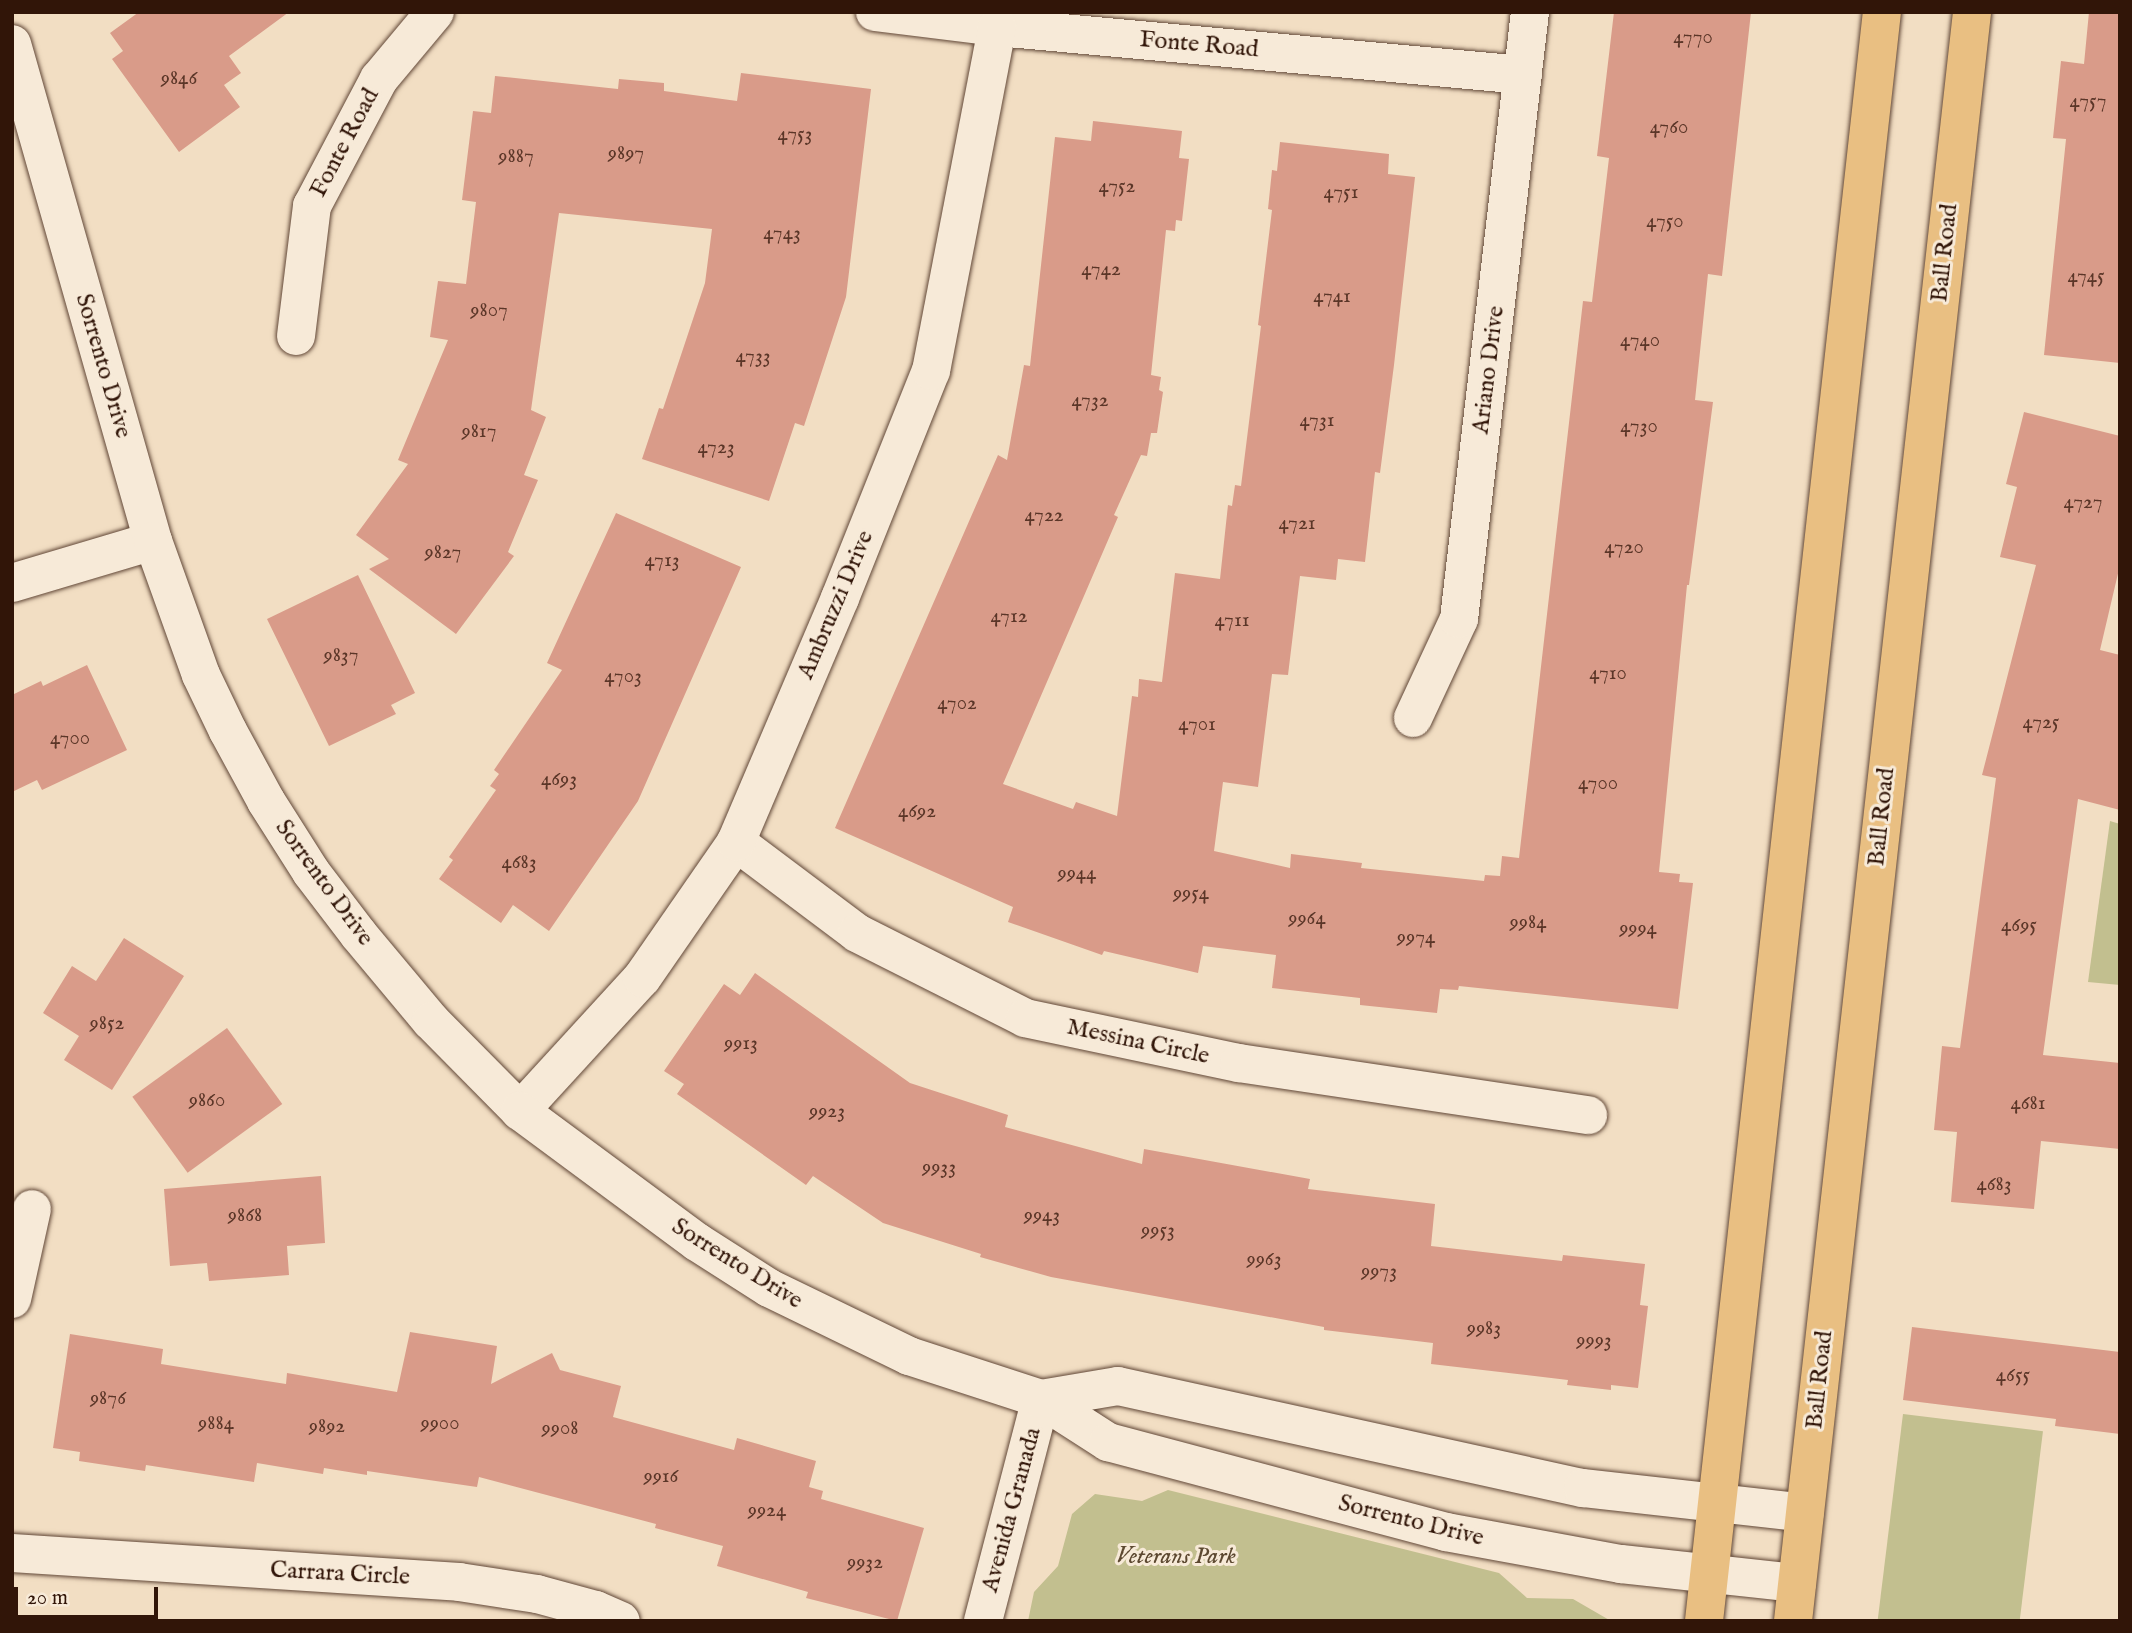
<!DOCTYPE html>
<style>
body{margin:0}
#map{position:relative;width:2132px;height:1633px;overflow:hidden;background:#f2dec3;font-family:"IM FELL English",serif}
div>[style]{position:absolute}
.green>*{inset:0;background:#c2bf8f;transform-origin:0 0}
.building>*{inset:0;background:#d99b89;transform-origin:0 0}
.roads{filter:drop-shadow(0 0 2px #614737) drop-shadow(0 0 2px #614737)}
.minor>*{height:38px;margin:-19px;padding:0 19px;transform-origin:19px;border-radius:19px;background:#f7ead8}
.tertiary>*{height:38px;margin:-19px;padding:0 19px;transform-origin:19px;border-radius:19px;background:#f7ead8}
.primary>*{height:38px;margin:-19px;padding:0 19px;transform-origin:19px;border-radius:19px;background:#e9bf82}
span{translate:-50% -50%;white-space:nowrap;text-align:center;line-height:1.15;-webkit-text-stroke:6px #f7ead8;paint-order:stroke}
.number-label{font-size:21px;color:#5b3628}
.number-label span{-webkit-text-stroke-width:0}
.street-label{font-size:24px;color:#311508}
.park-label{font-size:24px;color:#5c4830;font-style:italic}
.frame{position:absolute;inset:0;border:14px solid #311508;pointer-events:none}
.scale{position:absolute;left:14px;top:1587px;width:144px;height:32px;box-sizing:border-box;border:4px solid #311508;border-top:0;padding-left:9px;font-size:21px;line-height:24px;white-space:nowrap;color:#311508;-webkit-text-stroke:5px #f7ead8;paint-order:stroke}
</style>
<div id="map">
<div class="green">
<i style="clip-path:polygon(2110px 821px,2120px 824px,2120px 985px,2088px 982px)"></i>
<i style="left:1903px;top:1414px;width:141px;height:209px;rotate:7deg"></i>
<i style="clip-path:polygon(1168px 1490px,1499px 1573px,1527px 1598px,1573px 1599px,1611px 1621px,1028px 1621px,1034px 1592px,1058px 1566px,1072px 1514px,1095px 1494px,1142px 1501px)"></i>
</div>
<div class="building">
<i style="clip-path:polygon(139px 12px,289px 12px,229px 56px,241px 73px,224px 85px,240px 107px,179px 152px,112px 59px,123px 51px,110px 33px)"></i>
<i style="clip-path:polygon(1614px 12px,1751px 12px,1722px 276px,1708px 274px,1695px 400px,1713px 402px,1689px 585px,1687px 585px,1659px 872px,1680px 874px,1679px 882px,1693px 883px,1678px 1009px,1459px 986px,1458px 990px,1440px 989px,1437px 1013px,1360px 1005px,1360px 998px,1272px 988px,1276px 955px,1203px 946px,1198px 973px,1104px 951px,1102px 955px,1008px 922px,1013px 907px,835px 828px,998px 455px,1007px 460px,1024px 365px,1030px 366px,1055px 137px,1091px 141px,1093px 121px,1182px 131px,1179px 158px,1189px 159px,1182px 221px,1176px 220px,1175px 231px,1166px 230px,1151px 375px,1161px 377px,1159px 390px,1163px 392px,1157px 433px,1151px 433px,1147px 456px,1141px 455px,1114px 515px,1118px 517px,1003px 784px,1073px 809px,1076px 802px,1117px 816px,1132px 696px,1138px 697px,1139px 679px,1162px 682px,1175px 573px,1220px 579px,1228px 505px,1232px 506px,1235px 485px,1241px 486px,1261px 326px,1258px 325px,1272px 210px,1268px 209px,1272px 170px,1277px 171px,1280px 142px,1389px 154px,1388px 174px,1415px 177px,1394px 365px,1380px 473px,1375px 472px,1365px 562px,1338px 559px,1336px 580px,1300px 576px,1288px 675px,1272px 674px,1258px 787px,1223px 782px,1214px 851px,1290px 868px,1291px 854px,1362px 863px,1361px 868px,1484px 881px,1485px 875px,1500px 876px,1502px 856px,1519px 858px,1583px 301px,1592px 302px,1609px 158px,1597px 156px)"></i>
<i style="clip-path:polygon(2089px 12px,2120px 12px,2120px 363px,2044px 355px,2066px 139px,2053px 138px,2061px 61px,2084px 64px)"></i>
<i style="clip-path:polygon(741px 73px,871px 89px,846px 297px,804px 426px,795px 423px,769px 501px,642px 459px,659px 408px,663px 409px,705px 283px,712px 229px,559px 213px,531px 410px,546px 417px,524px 475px,538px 480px,508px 552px,514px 556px,456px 634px,369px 569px,389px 559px,356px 535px,408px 464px,398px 460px,448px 340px,430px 337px,438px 281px,466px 284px,476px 202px,462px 200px,473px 111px,491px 113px,495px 76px,618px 89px,619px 79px,664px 83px,664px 91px,737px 101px)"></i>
<i style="clip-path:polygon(2024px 412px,2120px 436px,2120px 565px,2100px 650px,2120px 655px,2120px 810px,2078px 799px,2043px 1055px,2120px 1063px,2120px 1149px,2041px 1141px,2034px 1209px,1951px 1202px,1957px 1132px,1934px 1130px,1942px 1046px,1960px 1048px,1996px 778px,1982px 775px,2036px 565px,2000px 557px,2017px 487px,2006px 484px)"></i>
<i style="clip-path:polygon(616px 513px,741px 567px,638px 801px,549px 931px,513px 905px,501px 923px,439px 879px,453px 860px,449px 857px,496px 790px,490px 786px,499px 774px,494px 770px,562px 670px,547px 663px)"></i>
<i style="clip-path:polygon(358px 575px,415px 693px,391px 705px,396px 714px,329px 746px,267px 619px)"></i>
<i style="clip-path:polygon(87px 665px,127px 750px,42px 790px,37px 780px,12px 792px,12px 695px,41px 681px,43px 686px)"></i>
<i style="clip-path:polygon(124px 938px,184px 976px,112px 1090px,64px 1060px,79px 1036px,43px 1013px,72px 966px,96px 981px)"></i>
<i style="clip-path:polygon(755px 973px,910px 1083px,1008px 1115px,1005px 1127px,1142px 1164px,1144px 1149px,1310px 1179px,1308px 1189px,1435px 1204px,1431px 1246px,1562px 1261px,1563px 1255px,1645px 1264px,1640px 1305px,1648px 1306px,1638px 1388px,1611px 1385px,1611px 1390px,1567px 1385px,1568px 1380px,1431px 1364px,1433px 1343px,1324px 1330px,1324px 1327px,1051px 1277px,980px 1257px,981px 1254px,883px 1223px,813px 1176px,806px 1185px,677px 1094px,684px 1084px,664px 1071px,724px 984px,740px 995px)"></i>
<i style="left:227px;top:1028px;width:94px;height:117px;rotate:54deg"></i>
<i style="clip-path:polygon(321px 1176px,325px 1243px,287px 1246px,289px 1275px,209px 1281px,207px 1263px,170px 1266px,164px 1189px)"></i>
<i style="clip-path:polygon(1912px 1327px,2120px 1352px,2120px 1434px,2055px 1426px,2056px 1419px,1903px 1400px)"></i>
<i style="clip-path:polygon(410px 1332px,497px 1346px,491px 1384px,552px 1353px,560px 1370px,621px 1386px,613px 1417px,734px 1450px,737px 1438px,816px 1461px,809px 1487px,823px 1491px,821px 1499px,924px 1528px,897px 1621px,806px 1598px,808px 1592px,717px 1566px,723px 1546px,655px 1528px,656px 1524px,479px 1477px,477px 1487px,367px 1471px,367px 1475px,324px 1468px,323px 1474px,257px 1463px,254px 1482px,146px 1465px,145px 1471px,79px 1461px,80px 1452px,53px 1448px,70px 1334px,163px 1349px,161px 1364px,286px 1384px,287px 1373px,397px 1392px)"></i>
</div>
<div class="roads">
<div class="minor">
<i style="left:875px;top:12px;width:123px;rotate:7deg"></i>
<i style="left:997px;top:27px;width:528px;rotate:5.21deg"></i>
<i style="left:296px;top:336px;width:131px;rotate:-83deg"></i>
<i style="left:312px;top:206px;width:144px;rotate:-62.2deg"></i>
<i style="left:379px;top:79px;width:87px;rotate:-50.1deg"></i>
<i style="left:12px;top:583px;width:147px;rotate:-16.6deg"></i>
<i style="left:1413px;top:718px;width:109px;rotate:-65.1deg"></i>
<i style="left:1459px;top:619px;width:611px;rotate:-83.33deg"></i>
<i style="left:736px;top:842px;width:151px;rotate:36.9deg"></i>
<i style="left:857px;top:933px;width:188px;rotate:26.8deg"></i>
<i style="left:1025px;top:1018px;width:219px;rotate:11.9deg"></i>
<i style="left:1239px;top:1063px;width:353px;rotate:8.5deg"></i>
<i style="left:520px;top:1111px;width:180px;rotate:-47.5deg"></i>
<i style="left:642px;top:978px;width:165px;rotate:-55.3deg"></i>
<i style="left:736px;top:842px;width:265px;rotate:-66.9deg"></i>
<i style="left:840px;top:598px;width:245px;rotate:-68.2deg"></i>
<i style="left:931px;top:371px;width:350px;rotate:-79.1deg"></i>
<i style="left:12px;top:1299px;width:92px;rotate:-77.5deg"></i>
<i style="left:12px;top:1553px;width:448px;rotate:3.7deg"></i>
<i style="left:459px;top:1582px;width:79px;rotate:8.7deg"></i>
<i style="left:537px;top:1594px;width:61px;rotate:15.2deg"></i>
<i style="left:596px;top:1610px;width:27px;rotate:24deg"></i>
<i style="left:983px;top:1621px;width:229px;rotate:-75.4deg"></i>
</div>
<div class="tertiary">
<i style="left:12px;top:44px;width:517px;rotate:74.16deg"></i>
<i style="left:153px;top:541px;width:142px;rotate:70.3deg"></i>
<i style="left:201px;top:675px;width:62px;rotate:64.3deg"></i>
<i style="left:228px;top:731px;width:80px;rotate:61.5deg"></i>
<i style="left:266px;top:801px;width:84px;rotate:57.6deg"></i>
<i style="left:311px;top:872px;width:79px;rotate:52.7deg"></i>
<i style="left:359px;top:935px;width:112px;rotate:50.1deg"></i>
<i style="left:431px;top:1021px;width:127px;rotate:45.3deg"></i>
<i style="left:520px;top:1111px;width:220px;rotate:36.5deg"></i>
<i style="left:697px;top:1242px;width:85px;rotate:32.6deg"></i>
<i style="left:769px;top:1288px;width:156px;rotate:25.9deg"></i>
<i style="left:909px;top:1356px;width:139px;rotate:18deg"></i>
<i style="left:1041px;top:1399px;width:80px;rotate:32.7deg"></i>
<i style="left:1108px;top:1442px;width:350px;rotate:14.9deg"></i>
<i style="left:1446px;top:1532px;width:178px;rotate:10.4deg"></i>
<i style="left:1621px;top:1564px;width:177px;rotate:6.2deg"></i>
<i style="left:1041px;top:1399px;width:78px;rotate:-9.6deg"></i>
<i style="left:1118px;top:1386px;width:476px;rotate:12.4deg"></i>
<i style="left:1583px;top:1488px;width:223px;rotate:6.4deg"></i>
</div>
<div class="primary">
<i style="left:1704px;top:1621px;width:1619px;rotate:-83.69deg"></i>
<i style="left:1793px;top:1621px;width:1619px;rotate:-83.65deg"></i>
</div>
</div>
<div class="number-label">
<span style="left:1693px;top:38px">4770</span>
<span style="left:179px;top:79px">9846</span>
<span style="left:2088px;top:102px">4757</span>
<span style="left:1669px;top:128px">4760</span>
<span style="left:795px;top:135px">4753</span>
<span style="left:626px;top:154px">9897</span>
<span style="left:516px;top:157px">9887</span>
<span style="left:1117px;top:187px">4752</span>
<span style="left:1341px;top:193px">4751</span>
<span style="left:1665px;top:222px">4750</span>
<span style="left:782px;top:234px">4743</span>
<span style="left:1101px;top:270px">4742</span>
<span style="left:2086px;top:277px">4745</span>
<span style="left:1332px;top:297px">4741</span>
<span style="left:489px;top:311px">9807</span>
<span style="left:1640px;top:341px">4740</span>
<span style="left:753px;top:357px">4733</span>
<span style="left:1090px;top:401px">4732</span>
<span style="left:1317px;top:421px">4731</span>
<span style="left:1639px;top:427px">4730</span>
<span style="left:479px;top:432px">9817</span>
<span style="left:716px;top:448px">4723</span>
<span style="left:2083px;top:503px">4727</span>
<span style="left:1044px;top:516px">4722</span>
<span style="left:1297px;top:524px">4721</span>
<span style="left:1624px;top:548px">4720</span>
<span style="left:443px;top:553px">9827</span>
<span style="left:662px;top:561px">4713</span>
<span style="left:1009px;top:617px">4712</span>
<span style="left:1232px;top:621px">4711</span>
<span style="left:341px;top:656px">9837</span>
<span style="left:1608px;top:674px">4710</span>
<span style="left:623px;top:677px">4703</span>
<span style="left:957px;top:704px">4702</span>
<span style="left:2041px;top:723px">4725</span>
<span style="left:1197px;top:725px">4701</span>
<span style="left:70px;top:739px">4700</span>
<span style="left:559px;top:780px">4693</span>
<span style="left:1598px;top:784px">4700</span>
<span style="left:917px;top:812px">4692</span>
<span style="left:519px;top:863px">4683</span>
<span style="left:1077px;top:874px">9944</span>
<span style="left:1191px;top:894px">9954</span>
<span style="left:1307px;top:919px">9964</span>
<span style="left:1528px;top:923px">9984</span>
<span style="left:2019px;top:926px">4695</span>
<span style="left:1638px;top:929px">9994</span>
<span style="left:1416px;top:938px">9974</span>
<span style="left:107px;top:1024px">9852</span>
<span style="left:741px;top:1044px">9913</span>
<span style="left:207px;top:1101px">9860</span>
<span style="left:2028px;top:1104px">4681</span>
<span style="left:827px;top:1112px">9923</span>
<span style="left:939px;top:1168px">9933</span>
<span style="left:1994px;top:1185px">4683</span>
<span style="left:245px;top:1216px">9868</span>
<span style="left:1042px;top:1216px">9943</span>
<span style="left:1158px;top:1231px">9953</span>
<span style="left:1264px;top:1260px">9963</span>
<span style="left:1379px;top:1272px">9973</span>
<span style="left:1484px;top:1329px">9983</span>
<span style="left:1594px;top:1341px">9993</span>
<span style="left:2013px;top:1376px">4655</span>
<span style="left:108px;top:1399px">9876</span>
<span style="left:216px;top:1424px">9884</span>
<span style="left:440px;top:1424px">9900</span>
<span style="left:327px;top:1427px">9892</span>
<span style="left:560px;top:1429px">9908</span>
<span style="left:661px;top:1477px">9916</span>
<span style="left:767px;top:1511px">9924</span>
<span style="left:865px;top:1563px">9932</span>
</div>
<div class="street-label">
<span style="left:1199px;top:45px;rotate:5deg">Fonte Road</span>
<span style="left:345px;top:143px;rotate:-62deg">Fonte Road</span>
<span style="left:1945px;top:253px;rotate:-84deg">Ball Road</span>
<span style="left:103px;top:366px;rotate:74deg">Sorrento Drive</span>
<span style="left:1489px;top:370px;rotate:-83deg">Ariano Drive</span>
<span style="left:836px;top:605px;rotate:-67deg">Ambruzzi Drive</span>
<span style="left:1882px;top:817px;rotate:-84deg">Ball Road</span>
<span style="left:324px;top:883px;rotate:54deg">Sorrento Drive</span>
<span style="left:1138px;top:1042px;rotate:12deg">Messina Circle</span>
<span style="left:737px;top:1264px;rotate:32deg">Sorrento Drive</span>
<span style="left:1820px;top:1380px;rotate:-84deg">Ball Road</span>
<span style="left:1012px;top:1510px;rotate:-75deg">Avenida Granada</span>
<span style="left:1411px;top:1521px;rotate:14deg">Sorrento Drive</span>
<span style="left:340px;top:1574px;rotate:3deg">Carrara Circle</span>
</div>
<div class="park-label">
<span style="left:1176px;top:1557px">Veterans Park</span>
</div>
<div class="frame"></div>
<div class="scale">20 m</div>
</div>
